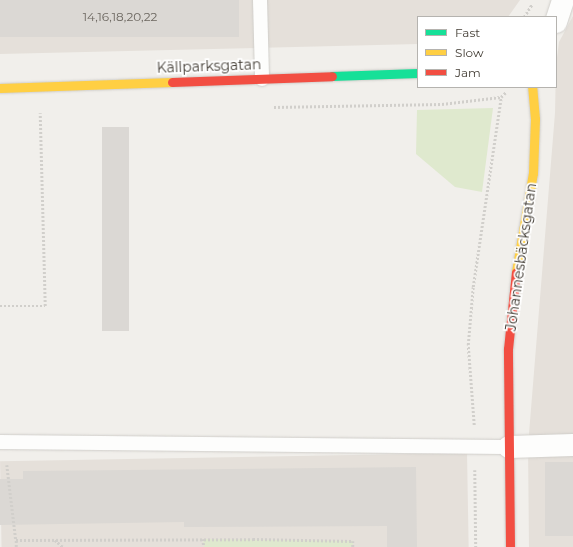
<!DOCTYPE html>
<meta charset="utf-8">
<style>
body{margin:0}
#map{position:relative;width:573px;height:547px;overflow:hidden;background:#f1efeb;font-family:Montserrat,sans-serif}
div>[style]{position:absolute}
.residential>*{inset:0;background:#e5e0da;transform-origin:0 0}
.green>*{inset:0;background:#dfe9ce}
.building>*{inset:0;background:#dbd8d4;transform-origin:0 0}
.path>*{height:2.5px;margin-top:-1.25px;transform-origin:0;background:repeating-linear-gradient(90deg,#d1cfcb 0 2px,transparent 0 4px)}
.roads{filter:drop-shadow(0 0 1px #cfcdc9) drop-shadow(0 0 1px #cfcdc9)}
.lane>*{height:14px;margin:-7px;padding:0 7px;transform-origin:7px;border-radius:7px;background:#fdfdfc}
.street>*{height:22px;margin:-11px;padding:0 11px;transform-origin:11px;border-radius:11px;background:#fdfdfc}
.fast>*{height:9px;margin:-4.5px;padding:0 4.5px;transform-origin:4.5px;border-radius:4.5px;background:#16e098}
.slow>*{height:9px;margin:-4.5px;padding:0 4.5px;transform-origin:4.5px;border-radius:4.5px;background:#ffcf43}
.jam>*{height:9px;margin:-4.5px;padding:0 4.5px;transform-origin:4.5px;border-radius:4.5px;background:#f24e42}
span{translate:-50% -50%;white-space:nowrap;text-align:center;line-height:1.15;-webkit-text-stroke:3.5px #fff;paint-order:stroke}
.number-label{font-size:12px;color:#6c6760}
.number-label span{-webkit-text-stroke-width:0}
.street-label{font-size:14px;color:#464038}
.legend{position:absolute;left:417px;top:16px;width:140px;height:72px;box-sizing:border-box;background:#fff;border:1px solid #b5b3af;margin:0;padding:5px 7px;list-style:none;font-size:12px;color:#464038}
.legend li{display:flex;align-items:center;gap:8px;height:20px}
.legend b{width:20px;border:1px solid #b5b3af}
</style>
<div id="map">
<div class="residential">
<i style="clip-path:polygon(0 0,520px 0,508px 17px,418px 17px,418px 44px,0 54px)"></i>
<i style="clip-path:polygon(573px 16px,573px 547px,529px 547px,528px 446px,555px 113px,556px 65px,559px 42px)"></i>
<i style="left:467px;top:453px;width:94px;height:467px;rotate:89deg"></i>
</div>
<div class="green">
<i style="clip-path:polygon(493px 108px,482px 192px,455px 187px,416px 154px,417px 110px)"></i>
<i style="clip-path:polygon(203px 539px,353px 541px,353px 547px,204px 547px)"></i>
</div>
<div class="building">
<i style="left:0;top:0;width:239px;height:37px"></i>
<i style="left:102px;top:127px;width:27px;height:204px"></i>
<i style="left:545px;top:462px;width:28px;height:74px"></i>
<i style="clip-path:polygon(416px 467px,417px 547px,387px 547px,387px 526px,184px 527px,184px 522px,0 525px,0 479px,23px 479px,23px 471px)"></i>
</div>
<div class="path">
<i style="left:524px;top:17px;width:15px;rotate:-58deg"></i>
<i style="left:274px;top:107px;width:168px;rotate:-1deg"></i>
<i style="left:442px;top:104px;width:59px;rotate:-6.8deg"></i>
<i style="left:0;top:306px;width:45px"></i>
<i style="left:45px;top:306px;width:193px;rotate:-91.5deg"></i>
<i style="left:474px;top:425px;width:80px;rotate:-94.3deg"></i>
<i style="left:468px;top:345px;width:58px;rotate:-85.1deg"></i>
<i style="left:473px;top:287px;width:192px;rotate:-81.6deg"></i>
<i style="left:501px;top:97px;width:7px;rotate:-45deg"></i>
<i style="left:7px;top:465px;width:76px;rotate:83.2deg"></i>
<i style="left:475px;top:470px;width:77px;rotate:89.3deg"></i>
<i style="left:203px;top:539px;width:8px;rotate:83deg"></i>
<i style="left:55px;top:540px;width:11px;rotate:41deg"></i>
<i style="left:16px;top:547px;width:7px;rotate:-90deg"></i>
<i style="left:16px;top:540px;width:237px;rotate:-0.2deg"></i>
<i style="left:253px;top:539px;width:100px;rotate:1.1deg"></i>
<i style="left:353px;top:541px;width:6px;rotate:90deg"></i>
</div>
<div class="roads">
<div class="lane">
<i style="left:260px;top:0;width:79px;rotate:88.5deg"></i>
<i style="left:0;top:442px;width:509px;rotate:0.56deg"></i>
</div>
<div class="street">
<i style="left:556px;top:22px;width:23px;rotate:-72deg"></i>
<i style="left:509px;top:447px;width:64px;rotate:-1.8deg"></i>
</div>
<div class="fast">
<i style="left:332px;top:76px;width:86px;rotate:-2deg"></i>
</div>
<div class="slow">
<i style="left:0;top:88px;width:172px;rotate:-2deg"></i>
<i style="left:516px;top:272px;width:100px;rotate:-80.3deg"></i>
<i style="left:533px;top:173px;width:54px;rotate:-87.9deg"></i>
<i style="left:535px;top:119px;width:32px;rotate:-95deg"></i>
</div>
<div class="jam">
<i style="left:172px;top:82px;width:160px;rotate:-2.1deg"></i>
<i style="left:510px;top:547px;width:198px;rotate:-90.6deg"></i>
<i style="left:508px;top:349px;width:77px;rotate:-84.1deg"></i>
</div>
</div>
<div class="number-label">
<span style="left:120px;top:17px">14,16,18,20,22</span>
</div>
<div class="street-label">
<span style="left:209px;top:66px;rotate:-2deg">Källparksgatan</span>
<span style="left:521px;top:257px;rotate:-82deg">Johannesbäcksgatan</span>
</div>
<ul class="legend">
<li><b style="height:5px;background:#16e098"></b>Fast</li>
<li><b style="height:5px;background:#ffcf43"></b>Slow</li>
<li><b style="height:5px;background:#f24e42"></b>Jam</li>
</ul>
</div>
